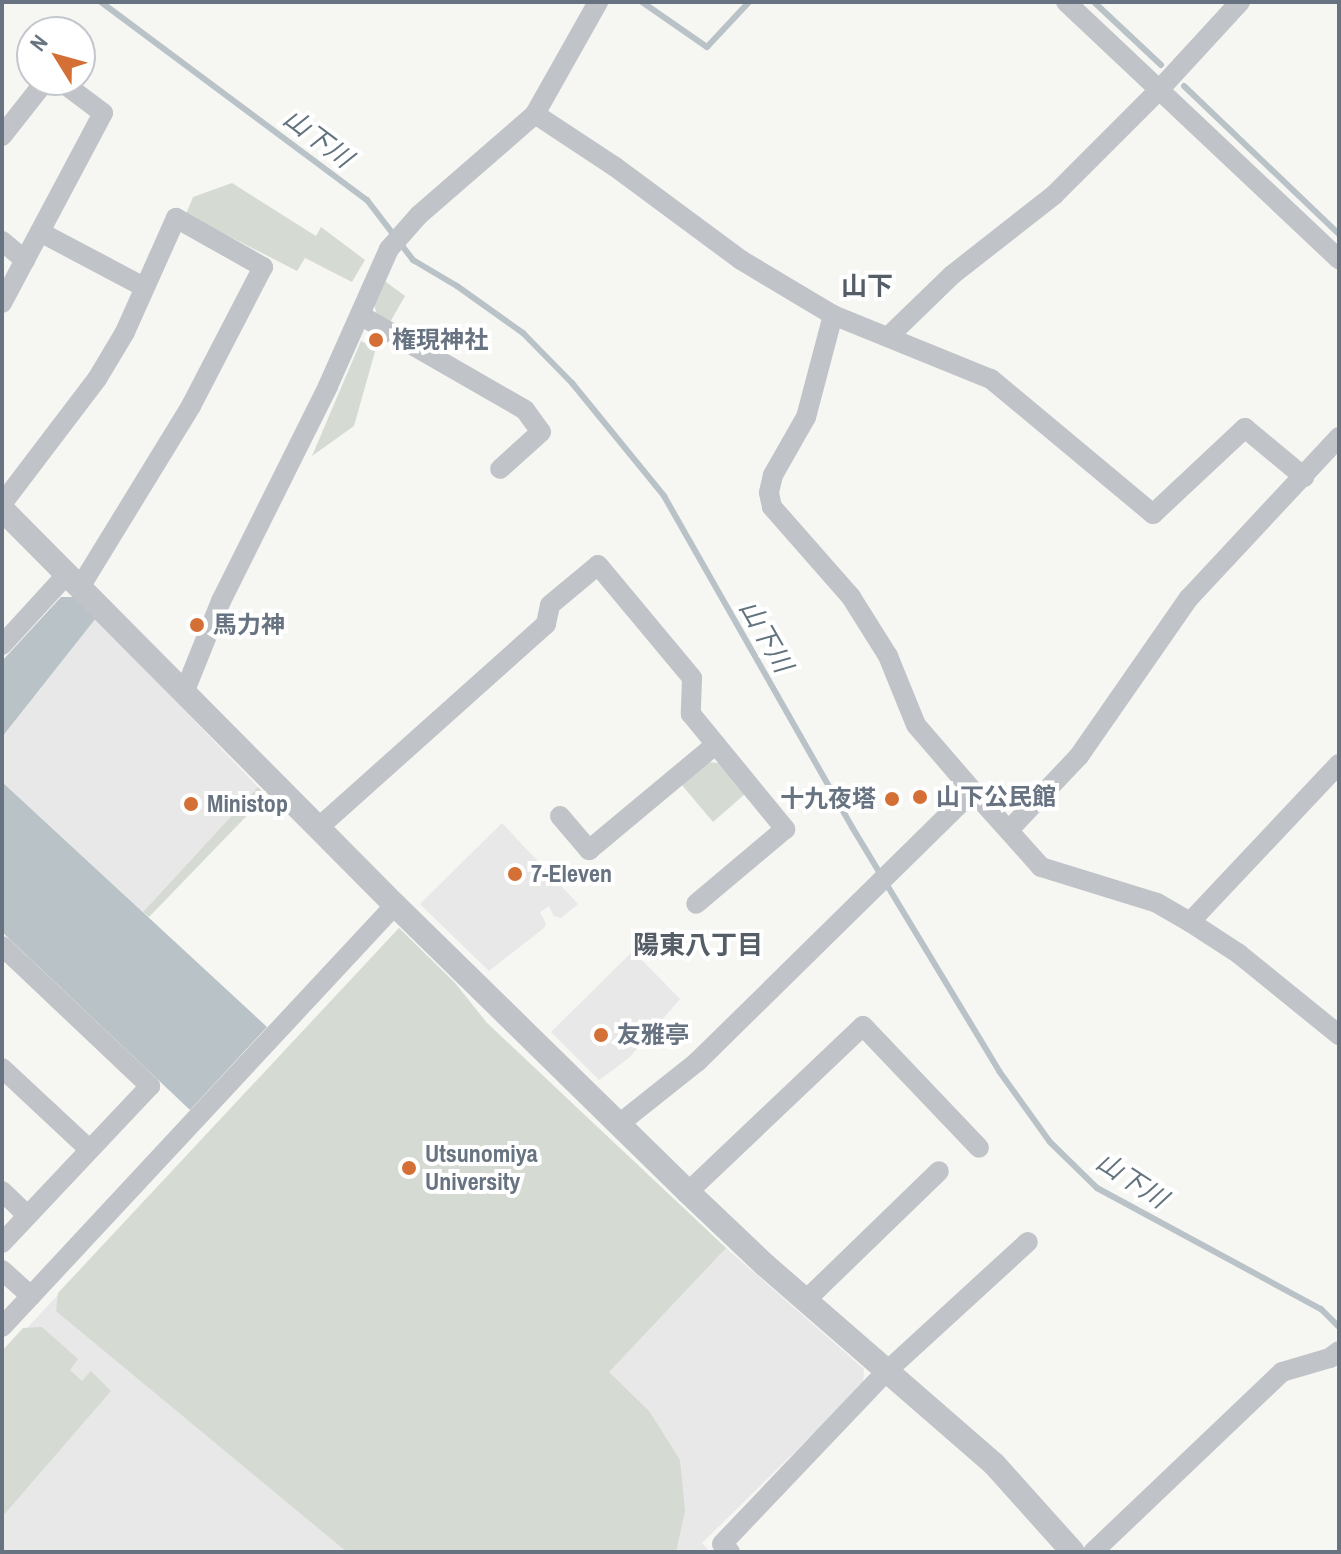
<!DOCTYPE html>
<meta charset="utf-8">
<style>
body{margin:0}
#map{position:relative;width:1341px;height:1554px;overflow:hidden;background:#f6f6f3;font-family:"Archivo Narrow","Noto Sans JP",sans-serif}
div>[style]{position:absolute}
.built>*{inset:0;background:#e7e8e7}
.green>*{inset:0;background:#d5dbd3}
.water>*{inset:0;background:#b9c2c7}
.stream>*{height:6px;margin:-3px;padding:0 3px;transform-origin:3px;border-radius:3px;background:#b9c2c7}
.minor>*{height:20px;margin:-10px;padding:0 10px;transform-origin:10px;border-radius:10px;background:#c0c3c7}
.tertiary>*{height:24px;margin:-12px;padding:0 12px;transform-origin:12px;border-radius:12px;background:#c0c3c7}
.dots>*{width:22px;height:22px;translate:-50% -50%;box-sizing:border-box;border:4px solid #fff;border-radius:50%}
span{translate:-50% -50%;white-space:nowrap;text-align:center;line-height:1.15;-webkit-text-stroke:8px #fff;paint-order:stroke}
.poi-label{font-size:24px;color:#687382;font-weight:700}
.left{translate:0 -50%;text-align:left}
.right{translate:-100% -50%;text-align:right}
.water-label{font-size:26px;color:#63737e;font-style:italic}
.neighbourhood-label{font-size:26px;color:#555d67;font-weight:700}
.frame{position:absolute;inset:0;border:4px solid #687382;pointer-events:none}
.north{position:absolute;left:16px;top:16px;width:80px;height:80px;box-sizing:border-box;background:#fff;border:2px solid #c3c7cd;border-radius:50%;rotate:307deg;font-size:22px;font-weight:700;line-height:32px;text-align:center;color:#687382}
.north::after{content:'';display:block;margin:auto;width:28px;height:36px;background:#d46f36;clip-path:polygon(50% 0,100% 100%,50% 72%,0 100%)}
</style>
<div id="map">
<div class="built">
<i style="clip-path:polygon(96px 618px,258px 787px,143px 912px,2px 782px,2px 737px)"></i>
<i style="clip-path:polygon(502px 823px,578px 904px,561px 918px,554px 916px,549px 906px,540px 912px,546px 924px,544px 928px,489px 971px,420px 904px)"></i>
<i style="clip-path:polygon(399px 928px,455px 983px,487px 1023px,726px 1248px,864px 1369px,863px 1385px,702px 1543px,710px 1552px,2px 1552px,2px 1355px)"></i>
<i style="clip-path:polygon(633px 951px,680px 999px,629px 1058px,599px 1080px,551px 1032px)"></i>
</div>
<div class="green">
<i style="clip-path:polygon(232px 183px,316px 236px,321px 227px,365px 260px,352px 282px,305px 258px,297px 271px,186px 214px,193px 197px)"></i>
<i style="clip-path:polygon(382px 279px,405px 296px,389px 324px,378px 318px,374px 305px)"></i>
<i style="clip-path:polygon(361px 341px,376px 348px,354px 426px,312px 456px)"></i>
<i style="clip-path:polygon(707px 762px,719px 763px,745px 794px,713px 822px,681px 784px)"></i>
<i style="clip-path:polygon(258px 787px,266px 796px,149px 917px,143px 912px)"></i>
<i style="clip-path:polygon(399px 928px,455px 983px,487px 1023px,726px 1248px,609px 1372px,649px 1411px,680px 1460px,685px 1511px,676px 1552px,347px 1552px,56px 1311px,58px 1293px)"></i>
<i style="clip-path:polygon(42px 1327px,78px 1359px,70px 1370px,82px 1381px,91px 1371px,111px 1391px,2px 1517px,2px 1351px,23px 1328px)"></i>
</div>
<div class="water">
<i style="clip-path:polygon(61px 597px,76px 597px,96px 618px,2px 737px,2px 661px)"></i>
<i style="clip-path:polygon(2px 782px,267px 1027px,190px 1110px,2px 932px)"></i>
</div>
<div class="stream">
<i style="left:101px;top:2px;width:332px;rotate:36.7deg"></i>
<i style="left:367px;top:200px;width:76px;rotate:52.5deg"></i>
<i style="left:413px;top:260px;width:51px;rotate:30.6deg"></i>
<i style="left:457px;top:286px;width:81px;rotate:35.5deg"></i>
<i style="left:523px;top:333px;width:70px;rotate:45.6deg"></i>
<i style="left:572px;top:383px;width:146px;rotate:50.8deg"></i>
<i style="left:664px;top:496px;width:381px;rotate:60.4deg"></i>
<i style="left:852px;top:827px;width:285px;rotate:58.9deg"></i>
<i style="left:999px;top:1071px;width:87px;rotate:54.3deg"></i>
<i style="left:1050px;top:1142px;width:66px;rotate:44.4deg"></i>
<i style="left:1097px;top:1188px;width:255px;rotate:28.4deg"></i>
<i style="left:1321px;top:1309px;width:25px;rotate:45deg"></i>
<i style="left:642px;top:2px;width:79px;rotate:34.7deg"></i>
<i style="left:707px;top:47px;width:62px;rotate:-47deg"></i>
<i style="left:1094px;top:2px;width:92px;rotate:43.2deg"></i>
<i style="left:1184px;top:86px;width:214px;rotate:43.7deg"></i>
</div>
<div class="minor">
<i style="left:1066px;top:2px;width:375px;rotate:43.3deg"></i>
<i style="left:535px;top:114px;width:95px;rotate:33.4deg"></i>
<i style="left:614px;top:166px;width:158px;rotate:36.5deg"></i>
<i style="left:741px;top:260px;width:107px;rotate:30.9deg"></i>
<i style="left:833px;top:315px;width:106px;rotate:104.8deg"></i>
<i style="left:806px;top:417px;width:67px;rotate:119.6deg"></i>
<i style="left:773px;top:475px;width:18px;rotate:103deg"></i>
<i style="left:769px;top:493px;width:14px;rotate:78deg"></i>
<i style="left:772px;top:507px;width:120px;rotate:48.7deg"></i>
<i style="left:851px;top:597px;width:70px;rotate:57.9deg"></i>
<i style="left:888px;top:656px;width:74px;rotate:67.9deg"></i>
<i style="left:916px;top:725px;width:87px;rotate:49.2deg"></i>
<i style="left:973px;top:791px;width:102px;rotate:48.2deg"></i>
<i style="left:1041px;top:867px;width:121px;rotate:17.2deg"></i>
<i style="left:1157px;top:903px;width:38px;rotate:30deg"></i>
<i style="left:1190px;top:922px;width:59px;rotate:33.1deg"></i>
<i style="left:1239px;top:954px;width:129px;rotate:39deg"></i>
<i style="left:2px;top:136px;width:71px;rotate:-51.8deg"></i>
<i style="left:40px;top:232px;width:118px;rotate:27.9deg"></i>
<i style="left:2px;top:241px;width:30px;rotate:40deg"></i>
<i style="left:2px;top:303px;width:215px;rotate:-62deg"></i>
<i style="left:103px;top:113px;width:55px;rotate:-143.1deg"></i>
<i style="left:360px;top:315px;width:190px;rotate:29.9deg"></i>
<i style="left:525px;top:410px;width:27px;rotate:54deg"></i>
<i style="left:541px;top:432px;width:55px;rotate:137.9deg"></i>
<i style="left:833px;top:315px;width:170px;rotate:22.1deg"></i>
<i style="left:991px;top:379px;width:211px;rotate:39.8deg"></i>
<i style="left:1153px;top:514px;width:126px;rotate:-43.1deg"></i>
<i style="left:1245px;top:428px;width:77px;rotate:39.7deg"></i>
<i style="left:888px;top:337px;width:89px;rotate:-44.1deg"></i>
<i style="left:952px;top:275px;width:130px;rotate:-38.1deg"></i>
<i style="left:1054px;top:195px;width:148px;rotate:-45deg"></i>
<i style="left:1159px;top:90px;width:120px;rotate:-47.4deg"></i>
<i style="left:2px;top:504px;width:157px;rotate:-52.8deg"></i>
<i style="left:97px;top:379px;width:55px;rotate:-59.2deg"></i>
<i style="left:125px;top:332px;width:125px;rotate:-65.9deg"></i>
<i style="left:176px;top:218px;width:100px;rotate:29.4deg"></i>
<i style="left:263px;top:267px;width:157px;rotate:117.4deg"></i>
<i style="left:191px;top:406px;width:212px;rotate:121.5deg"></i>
<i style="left:2px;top:645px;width:96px;rotate:-47.5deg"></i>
<i style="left:184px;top:693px;width:99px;rotate:-68.1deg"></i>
<i style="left:221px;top:601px;width:240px;rotate:-63.5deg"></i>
<i style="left:328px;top:386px;width:150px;rotate:-66deg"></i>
<i style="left:389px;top:249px;width:45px;rotate:-48.6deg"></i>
<i style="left:419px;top:215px;width:154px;rotate:-41deg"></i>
<i style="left:535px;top:114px;width:129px;rotate:-60.6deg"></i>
<i style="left:560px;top:816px;width:45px;rotate:49.5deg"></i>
<i style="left:589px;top:850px;width:165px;rotate:-39.8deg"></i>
<i style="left:318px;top:828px;width:306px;rotate:-41.8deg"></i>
<i style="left:546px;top:624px;width:19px;rotate:-78deg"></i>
<i style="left:550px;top:605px;width:62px;rotate:-39.8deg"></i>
<i style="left:598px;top:565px;width:147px;rotate:50.2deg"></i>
<i style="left:692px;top:678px;width:36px;rotate:92deg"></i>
<i style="left:691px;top:714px;width:149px;rotate:50.7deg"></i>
<i style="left:785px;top:829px;width:116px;rotate:139.9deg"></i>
<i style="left:1009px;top:830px;width:102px;rotate:-46.6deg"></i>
<i style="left:1079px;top:756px;width:193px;rotate:-55.2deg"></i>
<i style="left:1189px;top:598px;width:220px;rotate:-47deg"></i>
<i style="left:1190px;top:922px;width:217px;rotate:-46.7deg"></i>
<i style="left:2px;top:946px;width:204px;rotate:43.4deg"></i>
<i style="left:150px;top:1086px;width:216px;rotate:133.3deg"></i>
<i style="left:2px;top:1068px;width:119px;rotate:43deg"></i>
<i style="left:619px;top:1124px;width:100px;rotate:-38.5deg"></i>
<i style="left:697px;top:1062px;width:387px;rotate:-44.5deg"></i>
<i style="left:2px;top:1191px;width:35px;rotate:44deg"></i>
<i style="left:688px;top:1192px;width:241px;rotate:-43.5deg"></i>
<i style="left:863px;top:1026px;width:168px;rotate:46.4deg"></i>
<i style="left:2px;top:1270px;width:39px;rotate:42deg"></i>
<i style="left:806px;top:1300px;width:185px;rotate:-44.1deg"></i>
<i style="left:2px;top:1327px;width:577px;rotate:-47.04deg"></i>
<i style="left:730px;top:1552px;width:11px;rotate:-135deg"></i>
<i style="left:722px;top:1544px;width:239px;rotate:-46.4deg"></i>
<i style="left:887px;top:1371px;width:191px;rotate:-42.5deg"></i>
<i style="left:1093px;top:1552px;width:261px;rotate:-43.6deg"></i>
<i style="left:1282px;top:1372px;width:50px;rotate:-16.3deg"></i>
<i style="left:1330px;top:1358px;width:11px;rotate:-38deg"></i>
</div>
<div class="tertiary">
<i style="left:2px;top:509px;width:558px;rotate:45.22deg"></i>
<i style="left:395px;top:905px;width:410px;rotate:44.4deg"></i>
<i style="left:688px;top:1192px;width:106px;rotate:43.5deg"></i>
<i style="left:765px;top:1265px;width:303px;rotate:41deg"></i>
<i style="left:994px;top:1464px;width:118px;rotate:48.1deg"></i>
</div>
<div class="dots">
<i style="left:376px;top:340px;background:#d46f36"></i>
<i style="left:197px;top:625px;background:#d46f36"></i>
<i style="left:920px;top:797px;background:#d46f36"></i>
<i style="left:892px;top:799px;background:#d46f36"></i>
<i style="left:191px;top:804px;background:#d46f36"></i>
<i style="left:515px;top:874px;background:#d46f36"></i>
<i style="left:601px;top:1035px;background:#d46f36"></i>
<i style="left:409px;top:1168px;background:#d46f36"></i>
</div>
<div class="poi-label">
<span class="left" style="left:392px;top:340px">権現神社</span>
<span class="left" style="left:213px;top:625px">馬力神</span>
<span class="left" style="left:936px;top:797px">山下公民館</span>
<span class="right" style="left:876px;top:799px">十九夜塔</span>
<span class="left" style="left:207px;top:804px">Ministop</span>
<span class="left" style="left:531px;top:874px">7-Eleven</span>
<span class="left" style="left:617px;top:1035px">友雅亭</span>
<span class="left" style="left:425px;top:1168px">Utsunomiya<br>University</span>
</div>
<div class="water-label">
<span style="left:318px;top:138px;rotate:37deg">山下川</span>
<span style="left:766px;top:636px;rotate:60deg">山下川</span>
<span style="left:1132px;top:1180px;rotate:33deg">山下川</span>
</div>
<div class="neighbourhood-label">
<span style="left:867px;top:286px">山下</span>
<span style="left:698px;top:945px">陽東八丁目</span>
</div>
<div class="frame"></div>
<div class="north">N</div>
</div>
